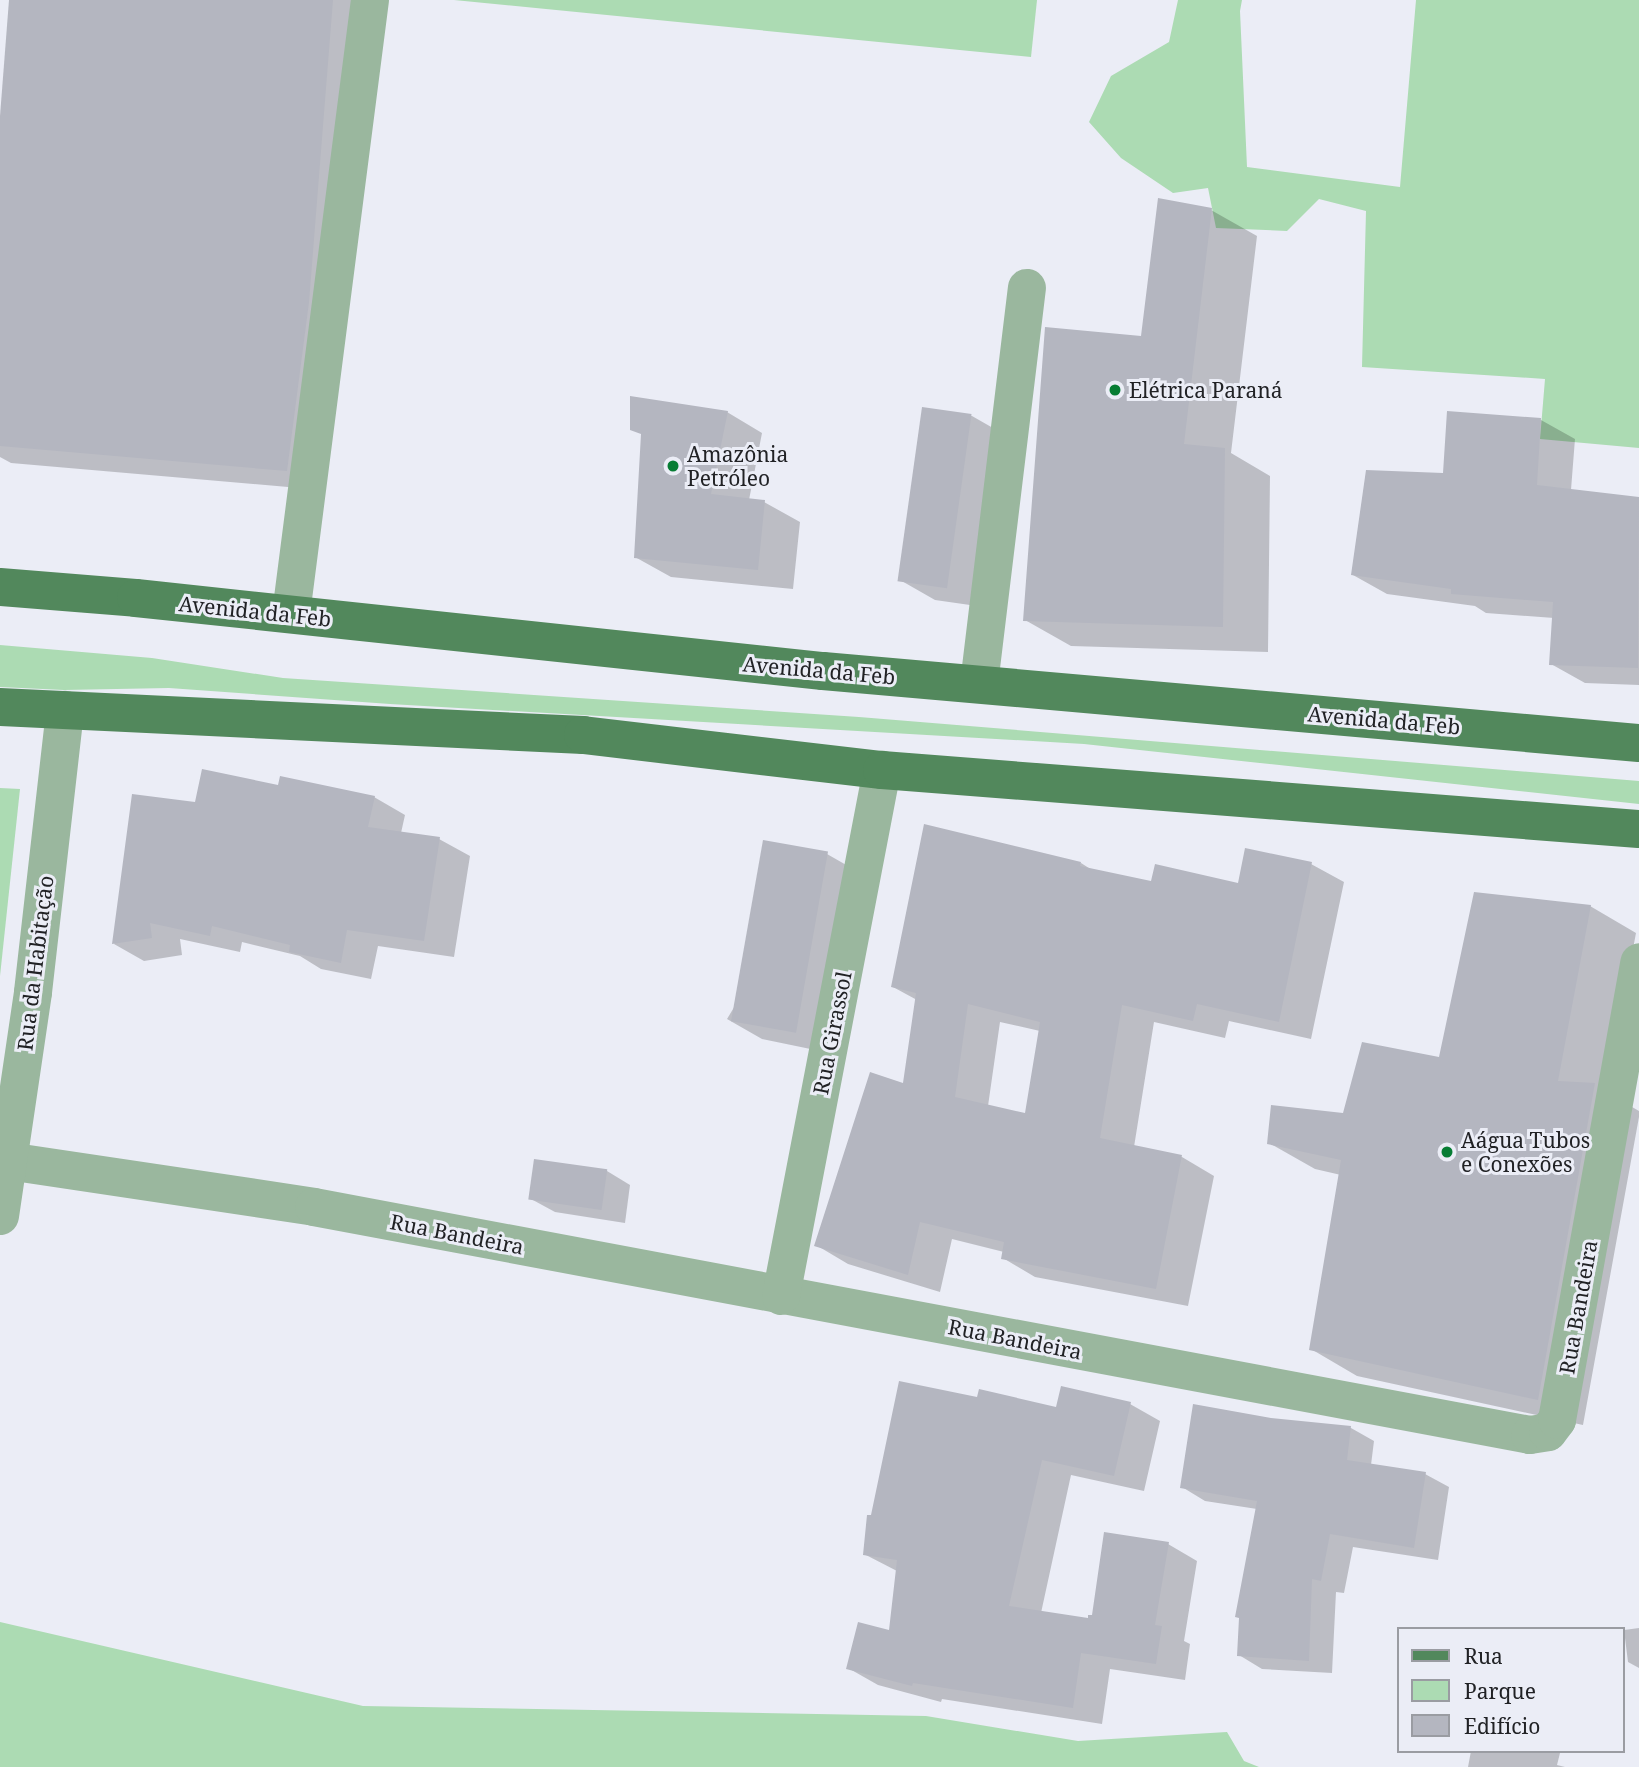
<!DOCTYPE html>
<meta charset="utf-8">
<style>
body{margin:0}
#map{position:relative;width:1639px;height:1767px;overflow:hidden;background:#ebedf6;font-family:"Noto Serif",serif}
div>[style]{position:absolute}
.green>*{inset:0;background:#acdbb3}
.shadow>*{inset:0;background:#0003}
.building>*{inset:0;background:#b4b6c0;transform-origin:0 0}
.minor>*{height:38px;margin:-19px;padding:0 19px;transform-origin:19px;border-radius:19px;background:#9ab79e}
.major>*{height:38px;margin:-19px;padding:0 19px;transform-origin:19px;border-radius:19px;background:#52885c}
.dots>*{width:19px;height:19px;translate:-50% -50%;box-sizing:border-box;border:4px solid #ebedf6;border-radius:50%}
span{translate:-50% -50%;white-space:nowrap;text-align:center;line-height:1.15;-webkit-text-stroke:6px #ebedf6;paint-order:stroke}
.poi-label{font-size:21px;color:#212225}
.left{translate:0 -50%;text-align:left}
.street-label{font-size:21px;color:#212225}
.legend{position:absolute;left:1397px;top:1627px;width:228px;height:126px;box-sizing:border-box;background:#ebedf6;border:2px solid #9a9ca2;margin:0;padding:9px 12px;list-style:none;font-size:21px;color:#212225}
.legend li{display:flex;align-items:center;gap:14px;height:35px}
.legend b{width:35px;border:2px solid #9a9ca2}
</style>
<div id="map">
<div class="green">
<i style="clip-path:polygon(454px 0,1037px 0,1031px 57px)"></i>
<i style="clip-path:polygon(1178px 0,1242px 0,1240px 11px,1247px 167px,1400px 187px,1416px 0,1639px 0,1639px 448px,1540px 439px,1545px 379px,1362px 367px,1366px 211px,1319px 199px,1287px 231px,1216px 228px,1208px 188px,1173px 193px,1121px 158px,1089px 122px,1111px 76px,1169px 42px)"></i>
<i style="clip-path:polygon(0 645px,152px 658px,283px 678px,859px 717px,1639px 781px,1639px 804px,1084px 744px,390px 704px,169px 688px,64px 690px,0 687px)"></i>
<i style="clip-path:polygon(0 788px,20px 789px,0 976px)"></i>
<i style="clip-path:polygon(0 1622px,363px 1706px,926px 1716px,1078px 1741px,1227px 1732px,1244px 1761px,1259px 1767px,0 1767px)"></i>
</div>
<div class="shadow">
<i style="clip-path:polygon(11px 0,370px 0,322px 490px,11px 463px,0 457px,0 139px)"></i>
<i style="clip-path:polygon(1211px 210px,1257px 236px,1231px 453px,1270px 476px,1268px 652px,1071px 646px,1025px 620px,1142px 338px)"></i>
<i style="clip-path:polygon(923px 409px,972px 416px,1007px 436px,984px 607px,935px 600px,900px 580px)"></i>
<i style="clip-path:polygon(727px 412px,762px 433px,749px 500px,764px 502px,800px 522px,793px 589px,671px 577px,635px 557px)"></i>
<i style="clip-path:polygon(1449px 413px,1541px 420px,1575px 439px,1571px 490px,1639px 498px,1639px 685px,1585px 683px,1551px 664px,1554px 618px,1486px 613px,1475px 606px,1387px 594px,1353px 575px,1445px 475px)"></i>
<i style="clip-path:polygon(279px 788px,374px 797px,405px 815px,401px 833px,439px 839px,470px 856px,454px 957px,378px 946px,371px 979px,321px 969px,300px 956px,242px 942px,240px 952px,180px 939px,182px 955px,144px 961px,114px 944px,197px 804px)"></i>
<i style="clip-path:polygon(827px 854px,862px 874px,825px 1052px,762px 1039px,727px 1019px)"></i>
<i style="clip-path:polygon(evenodd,1081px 863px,1092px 870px,1153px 883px,1239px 885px,1311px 864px,1344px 882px,1311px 1039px,1229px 1021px,1225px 1038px,1154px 1022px,1134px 1147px,1182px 1157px,1214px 1176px,1188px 1306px,1035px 1277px,1003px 1258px,1004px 1252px,952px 1239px,940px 1292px,848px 1264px,816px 1245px,904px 1085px,917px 1000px,893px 987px,1081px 863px,1000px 1022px,1040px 1031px,1026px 1115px,988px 1106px,1000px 1022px)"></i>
<i style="clip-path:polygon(1590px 906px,1636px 933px,1606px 1092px,1639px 1111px,1639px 1117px,1583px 1425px,1357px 1376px,1311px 1349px,1341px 1175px,1315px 1169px,1269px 1143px,1344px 1115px,1441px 1060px)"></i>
<i style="clip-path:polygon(607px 1171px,630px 1185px,625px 1223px,555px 1212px,531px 1199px)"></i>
<i style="clip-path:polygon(978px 1400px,1058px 1409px,1130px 1404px,1160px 1421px,1144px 1491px,1071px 1475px,1041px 1613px,1089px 1620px,1168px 1544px,1197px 1561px,1184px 1641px,1190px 1644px,1185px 1680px,1110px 1669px,1102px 1724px,942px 1699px,941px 1702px,878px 1685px,848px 1668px,891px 1632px,897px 1571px,864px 1554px,873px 1517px)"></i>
<i style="clip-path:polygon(1271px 1419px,1351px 1428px,1374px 1441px,1371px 1465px,1425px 1474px,1449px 1487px,1438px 1560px,1353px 1547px,1344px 1593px,1336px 1592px,1332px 1673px,1262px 1669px,1239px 1655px,1257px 1509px,1205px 1501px,1182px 1487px)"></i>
<i style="clip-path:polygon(1639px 1628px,1639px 1668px,1628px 1662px,1624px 1630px)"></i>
<i style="clip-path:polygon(1471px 1751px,1557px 1751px,1560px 1753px,1557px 1765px,1565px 1767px,1468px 1767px)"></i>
</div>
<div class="building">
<i style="clip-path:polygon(9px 0,333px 0,309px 302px,287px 471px,0 446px,0 116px)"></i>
<i style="clip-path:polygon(1158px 198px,1212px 208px,1184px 444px,1225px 448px,1223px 627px,1023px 621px,1045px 327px,1141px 336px)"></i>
<i style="clip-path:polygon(630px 396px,728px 411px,711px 494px,765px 500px,758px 570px,634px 558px,641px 434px,630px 430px)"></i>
<i style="left:922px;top:407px;width:50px;height:176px;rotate:8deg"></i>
<i style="clip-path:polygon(1447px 411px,1541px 418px,1537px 485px,1639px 497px,1638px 668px,1549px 665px,1553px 602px,1451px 594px,1451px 589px,1351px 575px,1366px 470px,1443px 473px)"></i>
<i style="clip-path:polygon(202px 769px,278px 785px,280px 776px,375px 796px,368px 827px,440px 837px,424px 941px,347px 930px,341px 963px,289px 952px,290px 945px,212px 926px,210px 936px,150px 923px,152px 938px,112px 944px,132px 794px,195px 802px)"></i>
<i style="clip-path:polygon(evenodd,924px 824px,1081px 862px,1080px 866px,1151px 881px,1155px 864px,1238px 883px,1245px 848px,1312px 862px,1279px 1022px,1197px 1004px,1193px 1021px,1122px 1005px,1100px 1138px,1182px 1155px,1156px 1289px,1001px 1259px,1004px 1242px,920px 1222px,908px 1275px,814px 1246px,870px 1072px,903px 1083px,916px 993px,891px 987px,924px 824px,968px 1004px,1040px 1022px,1025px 1113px,955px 1097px,968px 1004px)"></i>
<i style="left:763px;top:840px;width:66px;height:184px;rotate:10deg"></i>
<i style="clip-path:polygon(1474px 892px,1591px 905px,1558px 1081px,1595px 1083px,1538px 1400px,1309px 1350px,1341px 1160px,1267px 1144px,1271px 1105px,1343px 1113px,1362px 1042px,1439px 1057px)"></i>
<i style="left:534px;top:1159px;width:74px;height:41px;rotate:8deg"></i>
<i style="clip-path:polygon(899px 1381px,977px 1397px,979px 1389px,1056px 1407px,1061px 1386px,1131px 1402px,1114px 1476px,1042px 1460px,1009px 1606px,1088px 1618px,1088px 1615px,1092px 1615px,1104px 1532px,1169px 1542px,1155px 1625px,1162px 1626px,1156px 1664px,1081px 1653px,1073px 1708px,913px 1683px,912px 1686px,846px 1669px,858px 1622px,889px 1630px,897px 1560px,863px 1555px,867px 1515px,871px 1515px)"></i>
<i style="clip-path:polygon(1193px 1404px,1271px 1418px,1351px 1426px,1347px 1460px,1426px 1472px,1414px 1548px,1330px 1534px,1321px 1581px,1312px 1579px,1309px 1661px,1237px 1656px,1239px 1618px,1235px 1617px,1257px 1501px,1180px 1488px)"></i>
</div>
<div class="minor">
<i style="left:291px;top:614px;width:619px;rotate:-82.67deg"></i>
<i style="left:979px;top:684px;width:399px;rotate:-83.1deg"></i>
<i style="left:8px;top:1161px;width:309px;rotate:8.5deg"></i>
<i style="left:314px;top:1207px;width:1237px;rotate:10.62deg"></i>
<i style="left:1530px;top:1435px;width:18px;rotate:-9deg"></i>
<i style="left:1548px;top:1432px;width:15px;rotate:-53deg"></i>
<i style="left:1557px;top:1420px;width:465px;rotate:-79.8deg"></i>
<i style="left:0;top:1216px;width:226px;rotate:-81.6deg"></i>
<i style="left:33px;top:992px;width:284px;rotate:-83.5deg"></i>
<i style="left:781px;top:1296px;width:536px;rotate:-79.13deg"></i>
</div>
<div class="major">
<i style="left:0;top:587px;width:136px;rotate:4.6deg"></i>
<i style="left:136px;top:598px;width:691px;rotate:6.07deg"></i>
<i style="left:823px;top:671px;width:819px;rotate:5.04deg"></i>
<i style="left:0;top:707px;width:584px;rotate:2.75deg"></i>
<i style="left:583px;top:735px;width:301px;rotate:6.7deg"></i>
<i style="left:882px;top:770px;width:759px;rotate:4.46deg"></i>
</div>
<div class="dots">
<i style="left:1115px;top:390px;background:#077d34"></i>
<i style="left:673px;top:466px;background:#077d34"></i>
<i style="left:1447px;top:1152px;background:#077d34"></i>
</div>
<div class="poi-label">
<span class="left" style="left:1129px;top:390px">Elétrica Paraná</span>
<span class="left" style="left:687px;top:466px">Amazônia<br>Petróleo</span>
<span class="left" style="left:1461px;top:1152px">Aágua Tubos<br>e Conexões</span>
</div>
<div class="street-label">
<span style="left:255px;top:611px;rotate:6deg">Avenida da Feb</span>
<span style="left:819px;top:670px;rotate:5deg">Avenida da Feb</span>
<span style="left:1384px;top:720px;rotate:5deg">Avenida da Feb</span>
<span style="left:35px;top:963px;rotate:-83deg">Rua da Habitação</span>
<span style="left:832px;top:1033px;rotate:-79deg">Rua Girassol</span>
<span style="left:457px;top:1234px;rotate:11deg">Rua Bandeira</span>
<span style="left:1578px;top:1307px;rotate:-80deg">Rua Bandeira</span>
<span style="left:1015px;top:1339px;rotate:11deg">Rua Bandeira</span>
</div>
<ul class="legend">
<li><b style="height:9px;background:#52885c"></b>Rua</li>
<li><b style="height:19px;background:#acdbb3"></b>Parque</li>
<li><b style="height:19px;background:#b4b6c0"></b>Edifício</li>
</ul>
</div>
